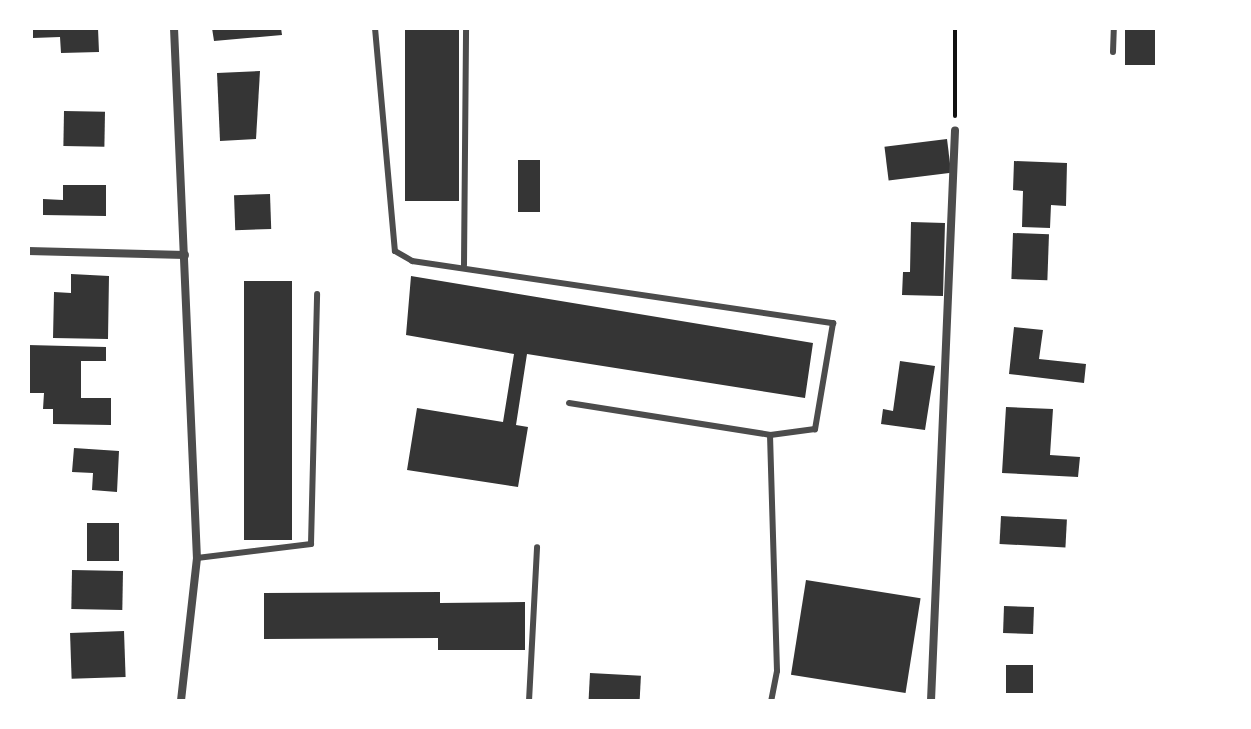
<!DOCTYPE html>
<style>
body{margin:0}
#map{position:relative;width:1251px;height:729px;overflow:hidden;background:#fff;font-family:"Noto Serif",serif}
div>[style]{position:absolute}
.building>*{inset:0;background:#353535;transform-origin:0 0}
.path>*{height:4px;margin:-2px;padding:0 2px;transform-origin:2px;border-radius:2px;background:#111}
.service>*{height:6px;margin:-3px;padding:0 3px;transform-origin:3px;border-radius:3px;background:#4c4c4c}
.minor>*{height:8px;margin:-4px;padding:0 4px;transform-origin:4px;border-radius:4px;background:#4c4c4c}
span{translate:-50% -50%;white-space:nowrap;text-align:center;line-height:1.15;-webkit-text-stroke:8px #fff;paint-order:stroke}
.frame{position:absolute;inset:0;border:30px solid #fff;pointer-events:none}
</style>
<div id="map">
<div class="building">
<i style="clip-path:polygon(33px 28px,98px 28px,99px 52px,61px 53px,60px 37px,33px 38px)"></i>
<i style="clip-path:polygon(212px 28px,281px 28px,282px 35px,214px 41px)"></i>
<i style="left:405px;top:28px;width:54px;height:173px"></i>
<i style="left:1125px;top:28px;width:30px;height:37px"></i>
<i style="clip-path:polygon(260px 71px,256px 139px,220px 141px,217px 73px)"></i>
<i style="left:64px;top:111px;width:41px;height:35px;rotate:1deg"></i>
<i style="left:947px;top:139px;width:34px;height:63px;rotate:83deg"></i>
<i style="left:518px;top:160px;width:22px;height:52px"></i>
<i style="clip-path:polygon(1014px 161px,1067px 163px,1066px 206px,1051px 205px,1050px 228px,1022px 227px,1023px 191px,1013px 190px)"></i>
<i style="clip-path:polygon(63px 185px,106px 185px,106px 216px,43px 215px,43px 199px,63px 200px)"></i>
<i style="left:270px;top:194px;width:35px;height:36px;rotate:88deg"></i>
<i style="clip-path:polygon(911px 222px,945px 223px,943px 296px,902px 295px,903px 272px,910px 272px)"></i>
<i style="left:1013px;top:233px;width:36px;height:46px;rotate:2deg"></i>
<i style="clip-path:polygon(71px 274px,109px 276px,108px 339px,53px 338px,54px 292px,71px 293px)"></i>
<i style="clip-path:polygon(411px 276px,813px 343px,805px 398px,527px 354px,516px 425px,528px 427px,518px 487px,407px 470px,417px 408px,503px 422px,514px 354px,406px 335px)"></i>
<i style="left:292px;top:281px;width:259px;height:48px;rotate:90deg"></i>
<i style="clip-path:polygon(1014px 327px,1043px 330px,1039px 359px,1086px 364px,1084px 383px,1009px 374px)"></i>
<i style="clip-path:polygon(28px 345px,106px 347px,106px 361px,81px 361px,81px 398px,111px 398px,111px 425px,53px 424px,53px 409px,43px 409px,44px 393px,28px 393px)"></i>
<i style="clip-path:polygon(900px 361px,935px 366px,925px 430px,881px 424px,883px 409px,893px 411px)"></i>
<i style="clip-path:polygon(1006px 407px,1053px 409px,1050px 455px,1080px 457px,1078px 477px,1002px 473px)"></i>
<i style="clip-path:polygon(74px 448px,119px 451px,117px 492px,92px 490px,93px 473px,72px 472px)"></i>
<i style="left:1001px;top:516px;width:66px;height:28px;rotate:3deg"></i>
<i style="left:87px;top:523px;width:32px;height:38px"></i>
<i style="left:72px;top:570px;width:51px;height:39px;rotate:1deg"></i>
<i style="left:806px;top:580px;width:116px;height:96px;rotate:9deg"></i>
<i style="clip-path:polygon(440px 592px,440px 603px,525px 602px,525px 650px,438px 650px,438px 638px,264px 639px,264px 593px)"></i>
<i style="left:1004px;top:606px;width:30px;height:27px;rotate:2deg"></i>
<i style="left:124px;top:631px;width:46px;height:54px;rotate:88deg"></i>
<i style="left:1006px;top:665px;width:27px;height:28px"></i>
<i style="left:590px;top:673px;width:51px;height:28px;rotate:3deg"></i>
</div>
<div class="path">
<i style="left:955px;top:28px;width:88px;rotate:90deg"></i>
</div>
<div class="service">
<i style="left:375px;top:28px;width:224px;rotate:84.9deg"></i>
<i style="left:395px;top:251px;width:20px;rotate:30deg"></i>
<i style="left:412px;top:261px;width:426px;rotate:8.4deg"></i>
<i style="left:833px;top:323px;width:108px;rotate:99.6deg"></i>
<i style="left:815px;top:429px;width:45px;rotate:172.4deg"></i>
<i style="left:1113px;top:52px;width:24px;rotate:-88deg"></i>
<i style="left:464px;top:265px;width:237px;rotate:-89.5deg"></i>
<i style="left:569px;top:403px;width:204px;rotate:9deg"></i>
<i style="left:770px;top:435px;width:236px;rotate:88.3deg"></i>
<i style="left:777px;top:671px;width:31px;rotate:101deg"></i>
<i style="left:197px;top:558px;width:115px;rotate:-7deg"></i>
<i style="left:311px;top:544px;width:250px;rotate:-88.6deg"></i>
<i style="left:529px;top:701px;width:154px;rotate:-87deg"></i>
</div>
<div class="minor">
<i style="left:174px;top:28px;width:530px;rotate:87.52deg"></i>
<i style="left:197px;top:558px;width:144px;rotate:96.4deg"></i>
<i style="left:28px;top:251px;width:157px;rotate:1.5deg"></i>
<i style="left:931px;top:701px;width:571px;rotate:-87.59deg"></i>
</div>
<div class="frame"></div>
</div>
